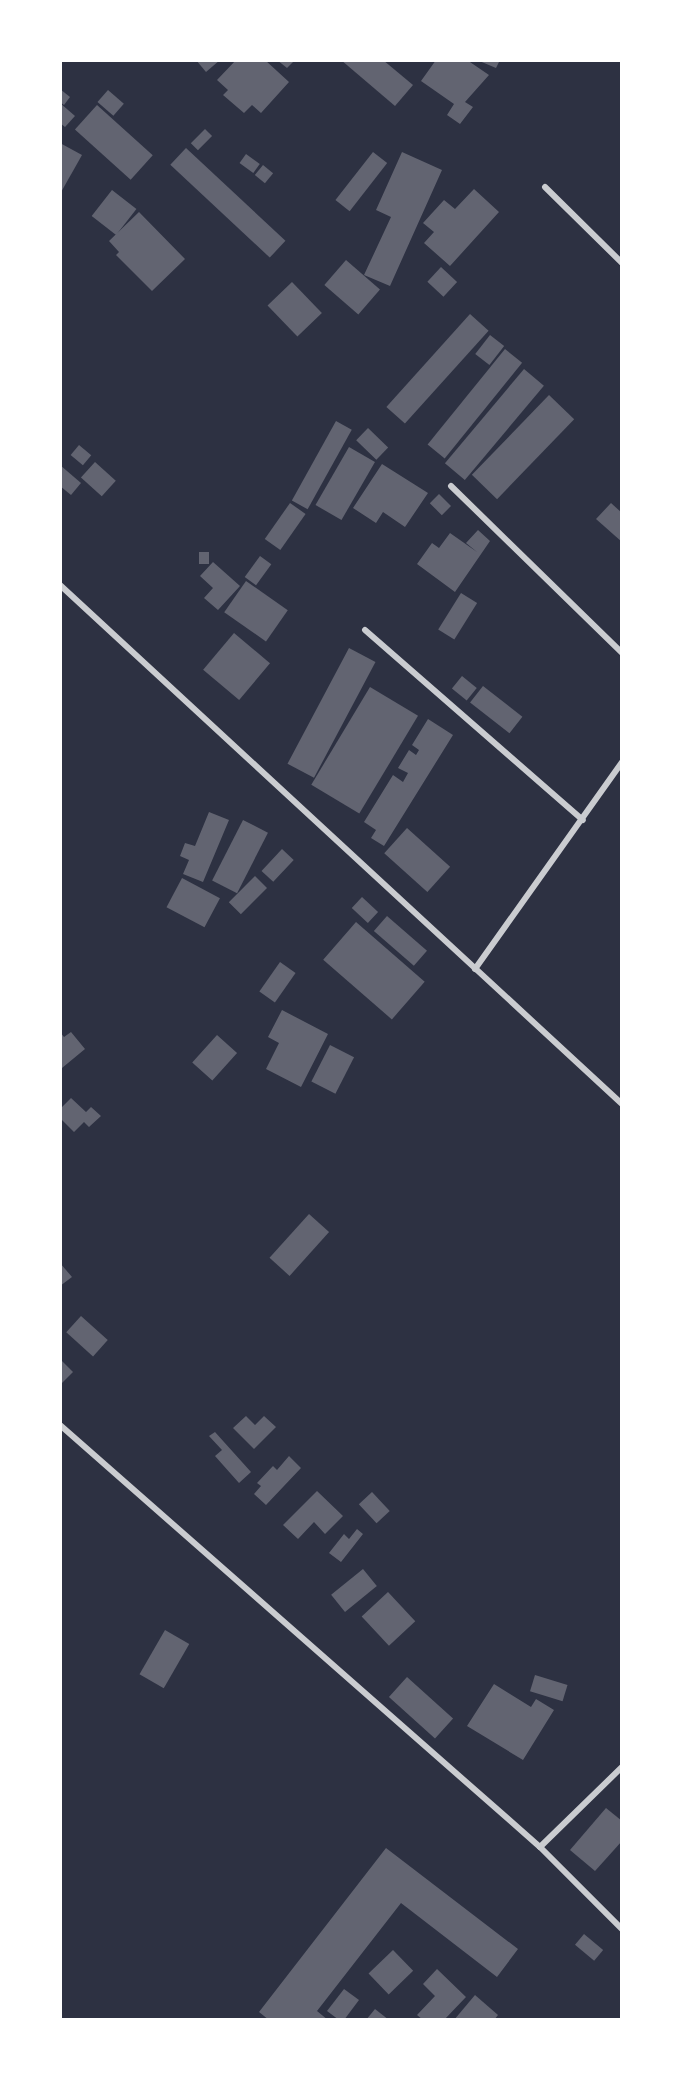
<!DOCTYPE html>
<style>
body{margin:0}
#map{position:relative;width:682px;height:2080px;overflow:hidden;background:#2d3142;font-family:Lora,serif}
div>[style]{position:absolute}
.building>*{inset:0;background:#626471;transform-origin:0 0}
.minor>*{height:6px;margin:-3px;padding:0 3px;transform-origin:3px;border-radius:3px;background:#caccd0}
span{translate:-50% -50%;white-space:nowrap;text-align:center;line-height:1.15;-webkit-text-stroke:6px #fff;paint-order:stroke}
.frame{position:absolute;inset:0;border:62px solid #fff;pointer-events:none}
</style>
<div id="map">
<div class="building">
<i style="clip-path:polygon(196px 60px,220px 60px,206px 72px)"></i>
<i style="clip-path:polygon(236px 60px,265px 60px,289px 82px,261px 113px,252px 105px,244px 113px,223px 95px,228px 90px,217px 80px)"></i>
<i style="clip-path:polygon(277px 60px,295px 60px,287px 68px)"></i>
<i style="clip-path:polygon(341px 60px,383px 60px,413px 85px,395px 106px)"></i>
<i style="clip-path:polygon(436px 60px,467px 60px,489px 75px,465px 102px,473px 107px,460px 124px,447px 115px,454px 104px,421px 81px)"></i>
<i style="clip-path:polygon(477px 60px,500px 60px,496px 68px)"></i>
<i style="clip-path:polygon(60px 89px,70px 97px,64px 105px,60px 102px)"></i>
<i style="left:108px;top:90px;width:21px;height:16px;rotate:41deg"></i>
<i style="clip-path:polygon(60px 103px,75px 116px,65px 127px,60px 123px)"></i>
<i style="left:97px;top:105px;width:75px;height:33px;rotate:42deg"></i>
<i style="left:205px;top:129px;width:10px;height:20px;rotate:45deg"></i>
<i style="clip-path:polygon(60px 143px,82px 155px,60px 194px)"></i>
<i style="left:186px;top:148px;width:136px;height:23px;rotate:43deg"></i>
<i style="left:373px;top:152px;width:18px;height:61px;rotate:38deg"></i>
<i style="clip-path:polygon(402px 152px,442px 170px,390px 286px,364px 275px,391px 217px,376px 210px)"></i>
<i style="left:246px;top:154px;width:17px;height:11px;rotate:36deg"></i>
<i style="left:263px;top:165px;width:13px;height:13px;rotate:39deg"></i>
<i style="clip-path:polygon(474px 189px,499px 212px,450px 266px,424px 243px,434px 232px,423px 223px,444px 200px,455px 209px)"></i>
<i style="left:112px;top:190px;width:31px;height:33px;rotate:38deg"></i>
<i style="clip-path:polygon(139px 212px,185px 259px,152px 291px,116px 255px,119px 252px,109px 241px)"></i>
<i style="left:346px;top:260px;width:45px;height:33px;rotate:41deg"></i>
<i style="left:441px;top:267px;width:22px;height:20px;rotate:43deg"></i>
<i style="left:292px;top:282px;width:43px;height:34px;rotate:46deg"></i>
<i style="left:470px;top:314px;width:25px;height:125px;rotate:42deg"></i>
<i style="left:490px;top:335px;width:18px;height:24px;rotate:38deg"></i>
<i style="left:505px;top:349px;width:22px;height:123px;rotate:39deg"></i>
<i style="left:524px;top:369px;width:26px;height:123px;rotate:40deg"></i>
<i style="left:549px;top:395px;width:35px;height:111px;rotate:44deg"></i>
<i style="left:336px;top:421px;width:18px;height:91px;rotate:29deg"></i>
<i style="left:368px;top:428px;width:28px;height:17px;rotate:44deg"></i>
<i style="left:79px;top:445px;width:16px;height:13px;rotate:40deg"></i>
<i style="left:349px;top:447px;width:30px;height:67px;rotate:30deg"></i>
<i style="left:95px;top:462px;width:28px;height:21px;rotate:42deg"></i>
<i style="clip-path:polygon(382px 464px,428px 493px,405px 527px,383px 512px,376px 523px,353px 508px)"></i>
<i style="clip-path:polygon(60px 465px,81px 483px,71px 495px,60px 486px)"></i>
<i style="left:439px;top:494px;width:17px;height:13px;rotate:45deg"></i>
<i style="left:290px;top:503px;width:19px;height:44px;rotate:35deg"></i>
<i style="clip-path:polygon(611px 503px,622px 513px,622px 542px,596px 519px)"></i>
<i style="clip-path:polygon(478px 530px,490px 541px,455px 592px,417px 564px,432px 543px,439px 548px,450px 533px,477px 552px,466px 543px)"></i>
<i style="left:199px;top:552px;width:10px;height:12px"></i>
<i style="left:260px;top:556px;width:14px;height:26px;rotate:36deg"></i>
<i style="clip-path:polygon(213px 562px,240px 586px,218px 610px,204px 598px,213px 588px,200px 576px)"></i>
<i style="left:246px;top:581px;width:51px;height:38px;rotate:35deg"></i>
<i style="left:461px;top:593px;width:19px;height:43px;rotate:32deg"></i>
<i style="left:234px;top:633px;width:47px;height:48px;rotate:40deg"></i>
<i style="left:349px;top:648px;width:30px;height:131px;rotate:28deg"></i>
<i style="left:462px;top:676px;width:19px;height:16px;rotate:39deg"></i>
<i style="left:483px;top:686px;width:50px;height:21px;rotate:38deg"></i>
<i style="left:370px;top:687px;width:56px;height:114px;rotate:31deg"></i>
<i style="clip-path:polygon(428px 719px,453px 735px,384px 846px,371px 838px,376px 830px,364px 822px,393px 775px,403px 782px,408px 773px,398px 768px,409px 750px,416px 755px,419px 750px,412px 745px)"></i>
<i style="clip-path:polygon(209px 812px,229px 820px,203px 882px,183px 874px,189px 860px,180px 856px,185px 843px,195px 846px)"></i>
<i style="left:243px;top:820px;width:28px;height:68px;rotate:27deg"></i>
<i style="left:407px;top:828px;width:58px;height:34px;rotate:42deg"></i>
<i style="left:282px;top:849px;width:16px;height:30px;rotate:43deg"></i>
<i style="left:255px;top:876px;width:17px;height:37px;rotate:45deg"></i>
<i style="left:182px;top:878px;width:43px;height:33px;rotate:28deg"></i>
<i style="left:362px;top:897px;width:22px;height:15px;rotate:43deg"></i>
<i style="left:387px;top:916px;width:53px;height:20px;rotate:41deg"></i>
<i style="left:356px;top:922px;width:91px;height:50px;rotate:41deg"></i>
<i style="left:280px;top:962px;width:19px;height:36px;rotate:35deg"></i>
<i style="clip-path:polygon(282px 1010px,328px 1034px,301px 1087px,266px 1069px,279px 1043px,268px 1037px)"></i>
<i style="clip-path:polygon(60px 1032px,64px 1037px,71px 1032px,85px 1049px,62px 1068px)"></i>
<i style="left:217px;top:1035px;width:27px;height:37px;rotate:42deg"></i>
<i style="left:330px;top:1045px;width:27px;height:41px;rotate:27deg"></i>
<i style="clip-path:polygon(71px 1098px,86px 1112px,91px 1107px,101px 1116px,89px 1127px,84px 1122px,74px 1132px,60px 1118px,60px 1109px)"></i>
<i style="left:309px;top:1214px;width:27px;height:59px;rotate:42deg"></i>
<i style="clip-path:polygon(60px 1263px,72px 1277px,60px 1286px)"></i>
<i style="left:81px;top:1316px;width:36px;height:22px;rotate:42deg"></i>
<i style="clip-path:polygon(60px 1359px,73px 1372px,60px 1385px)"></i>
<i style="clip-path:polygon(246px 1416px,255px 1425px,264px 1416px,276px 1427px,254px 1449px,233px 1428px)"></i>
<i style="clip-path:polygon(215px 1432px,251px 1472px,239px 1483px,215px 1456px,222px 1450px,209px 1436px)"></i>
<i style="clip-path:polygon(289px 1456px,301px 1468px,266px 1505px,254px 1494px,261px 1486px,257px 1483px,273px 1466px,277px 1470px)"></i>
<i style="clip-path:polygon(317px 1491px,343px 1516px,325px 1534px,314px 1522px,298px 1539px,283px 1525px)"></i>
<i style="left:372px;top:1492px;width:26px;height:18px;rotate:47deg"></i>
<i style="clip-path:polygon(357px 1529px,363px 1534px,341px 1562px,329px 1553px,344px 1534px,349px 1539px)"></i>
<i style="left:363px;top:1569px;width:22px;height:41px;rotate:51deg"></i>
<i style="left:388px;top:1592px;width:40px;height:36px;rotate:47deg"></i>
<i style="left:165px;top:1630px;width:28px;height:51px;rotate:30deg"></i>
<i style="left:535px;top:1675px;width:34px;height:17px;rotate:17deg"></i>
<i style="left:407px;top:1677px;width:62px;height:27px;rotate:42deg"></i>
<i style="clip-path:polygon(494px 1684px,531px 1707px,536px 1699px,554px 1710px,523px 1760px,467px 1726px)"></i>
<i style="clip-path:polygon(606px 1808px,622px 1821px,622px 1841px,595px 1871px,570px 1850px)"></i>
<i style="clip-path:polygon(386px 1848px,518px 1949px,497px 1977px,401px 1903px,317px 2011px,328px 2020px,269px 2020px,259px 2012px)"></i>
<i style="left:584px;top:1934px;width:25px;height:14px;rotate:40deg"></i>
<i style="left:393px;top:1950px;width:29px;height:34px;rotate:46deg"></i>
<i style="clip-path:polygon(437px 1969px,466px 1997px,444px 2020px,423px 2020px,417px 2015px,435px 1996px,423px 1984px)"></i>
<i style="clip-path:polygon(344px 1989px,359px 2000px,344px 2020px,339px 2020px,327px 2011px)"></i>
<i style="clip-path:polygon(475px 1995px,498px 2015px,494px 2020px,454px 2020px)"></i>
<i style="clip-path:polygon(375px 2009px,389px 2020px,366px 2020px)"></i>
</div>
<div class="minor">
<i style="left:545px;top:187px;width:108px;rotate:44.6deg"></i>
<i style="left:451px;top:486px;width:239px;rotate:44.3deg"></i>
<i style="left:60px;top:585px;width:765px;rotate:42.72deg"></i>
<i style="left:365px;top:630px;width:289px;rotate:41.1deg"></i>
<i style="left:475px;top:969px;width:254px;rotate:-54.6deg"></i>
<i style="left:60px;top:1425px;width:639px;rotate:41.32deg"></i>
<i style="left:540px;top:1847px;width:116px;rotate:45deg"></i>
<i style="left:540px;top:1847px;width:115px;rotate:-44.3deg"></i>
</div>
<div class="frame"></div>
</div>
